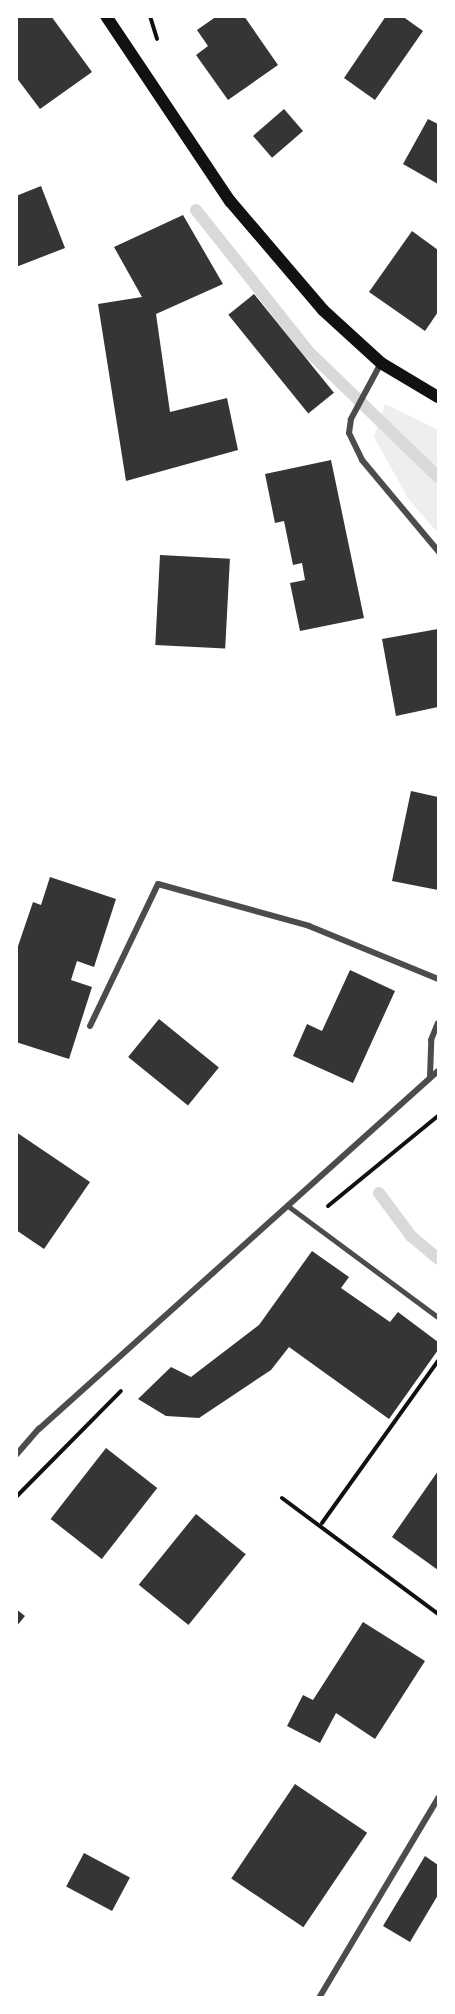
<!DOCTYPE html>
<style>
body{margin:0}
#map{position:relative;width:455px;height:2014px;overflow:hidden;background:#fff;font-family:Lora,serif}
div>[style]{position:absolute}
.green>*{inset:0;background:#eee}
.stream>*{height:12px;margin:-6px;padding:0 6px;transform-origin:6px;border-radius:6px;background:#d9d9d9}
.building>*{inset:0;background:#353535;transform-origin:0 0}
.path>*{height:4px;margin:-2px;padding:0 2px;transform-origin:2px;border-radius:2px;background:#111}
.service>*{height:4.5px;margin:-2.25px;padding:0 2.25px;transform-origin:2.25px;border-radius:2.25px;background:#4c4c4c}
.minor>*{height:6px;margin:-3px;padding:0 3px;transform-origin:3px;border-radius:3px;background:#4c4c4c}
.secondary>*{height:12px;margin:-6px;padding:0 6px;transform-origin:6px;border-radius:6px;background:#111}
span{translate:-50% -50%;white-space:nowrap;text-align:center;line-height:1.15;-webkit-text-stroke:6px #fff;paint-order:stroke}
.frame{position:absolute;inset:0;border:18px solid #fff;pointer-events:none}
</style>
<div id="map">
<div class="green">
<i style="clip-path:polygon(385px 404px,438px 430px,438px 533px,409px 500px,374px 437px)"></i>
</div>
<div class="stream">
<i style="left:196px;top:210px;width:180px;rotate:51.5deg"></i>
<i style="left:308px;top:351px;width:181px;rotate:44.1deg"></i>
<i style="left:379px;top:1193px;width:54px;rotate:53.3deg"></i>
<i style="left:411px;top:1236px;width:35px;rotate:40deg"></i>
</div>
<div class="building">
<i style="clip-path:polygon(16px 16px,51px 16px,92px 72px,40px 109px,16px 77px)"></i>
<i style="clip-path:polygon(217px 16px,244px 16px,278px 65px,228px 100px,196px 55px,208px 46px,197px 30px)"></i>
<i style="clip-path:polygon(386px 16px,402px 16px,423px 31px,375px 100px,344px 78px)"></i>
<i style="left:284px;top:109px;width:29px;height:41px;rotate:49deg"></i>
<i style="clip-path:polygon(428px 119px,438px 124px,438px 184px,403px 164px)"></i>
<i style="clip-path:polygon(41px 186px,65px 248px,16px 267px,16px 196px)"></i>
<i style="clip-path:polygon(183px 215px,223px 284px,156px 314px,170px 412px,227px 398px,238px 450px,126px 481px,98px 304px,142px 297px,114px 247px)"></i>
<i style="clip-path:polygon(412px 231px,438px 250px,438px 312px,425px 331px,369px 292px)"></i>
<i style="left:254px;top:294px;width:127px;height:33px;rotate:51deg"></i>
<i style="clip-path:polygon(331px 460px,364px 618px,300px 631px,290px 583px,305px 580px,302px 563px,293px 565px,284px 521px,275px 523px,265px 474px)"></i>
<i style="left:160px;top:555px;width:70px;height:90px;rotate:3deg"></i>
<i style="clip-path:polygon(438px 629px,438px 707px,396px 716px,382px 639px)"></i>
<i style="clip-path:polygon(411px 791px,438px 797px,438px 890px,392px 881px)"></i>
<i style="clip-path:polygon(50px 877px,116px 899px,94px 967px,77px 961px,71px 980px,92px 987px,69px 1059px,16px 1042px,16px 952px,33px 902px,41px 905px)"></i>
<i style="clip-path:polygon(350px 970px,395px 991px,353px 1083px,293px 1056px,307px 1024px,322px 1031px)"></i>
<i style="left:159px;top:1019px;width:77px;height:49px;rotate:39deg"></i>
<i style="clip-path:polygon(16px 1132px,90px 1182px,44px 1249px,16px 1230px)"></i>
<i style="clip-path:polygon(312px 1251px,349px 1277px,341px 1288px,390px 1322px,398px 1312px,438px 1342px,438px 1350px,389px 1419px,289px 1347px,271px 1370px,199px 1418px,166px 1416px,138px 1399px,171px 1367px,191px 1377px,259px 1325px)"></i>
<i style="left:106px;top:1448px;width:65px;height:90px;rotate:38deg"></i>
<i style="clip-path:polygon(438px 1471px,438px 1570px,392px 1537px)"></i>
<i style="left:196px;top:1514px;width:64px;height:91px;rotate:39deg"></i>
<i style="clip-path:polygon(16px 1609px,25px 1616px,16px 1627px)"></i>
<i style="clip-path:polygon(363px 1622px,425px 1661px,375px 1739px,336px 1713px,320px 1743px,287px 1726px,303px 1695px,313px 1700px)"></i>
<i style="left:295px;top:1784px;width:87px;height:114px;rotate:34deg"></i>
<i style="left:84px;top:1853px;width:52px;height:38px;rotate:28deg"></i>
<i style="clip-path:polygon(425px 1856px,438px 1865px,438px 1895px,410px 1942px,383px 1926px)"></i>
</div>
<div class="path">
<i style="left:150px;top:16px;width:24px;rotate:73deg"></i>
<i style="left:328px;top:1206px;width:142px;rotate:-39.3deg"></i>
<i style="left:16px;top:1497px;width:149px;rotate:-45.3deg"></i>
<i style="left:282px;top:1498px;width:194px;rotate:36.6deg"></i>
<i style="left:322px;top:1523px;width:199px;rotate:-54.4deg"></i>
</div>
<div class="service">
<i style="left:287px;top:1205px;width:188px;rotate:36.6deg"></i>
</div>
<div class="minor">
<i style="left:381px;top:363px;width:64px;rotate:118.2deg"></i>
<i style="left:351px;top:419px;width:14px;rotate:98deg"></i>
<i style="left:349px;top:433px;width:30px;rotate:64deg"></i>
<i style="left:362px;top:460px;width:119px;rotate:50.1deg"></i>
<i style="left:90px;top:1026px;width:157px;rotate:-64.4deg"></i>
<i style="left:158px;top:884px;width:157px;rotate:15.5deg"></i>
<i style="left:309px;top:926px;width:139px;rotate:22.3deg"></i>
<i style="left:430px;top:1077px;width:37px;rotate:-88deg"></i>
<i style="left:431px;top:1040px;width:18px;rotate:-68deg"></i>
<i style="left:16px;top:1455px;width:35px;rotate:-49deg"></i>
<i style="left:39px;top:1429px;width:536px;rotate:-41.9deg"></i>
<i style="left:319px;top:1998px;width:233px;rotate:-59.2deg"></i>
</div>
<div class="secondary">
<i style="left:106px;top:16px;width:223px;rotate:56.2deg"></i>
<i style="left:230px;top:201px;width:143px;rotate:49.5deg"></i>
<i style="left:323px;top:310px;width:79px;rotate:42.4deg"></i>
<i style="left:381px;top:363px;width:66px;rotate:30.8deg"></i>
</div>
<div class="frame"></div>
</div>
